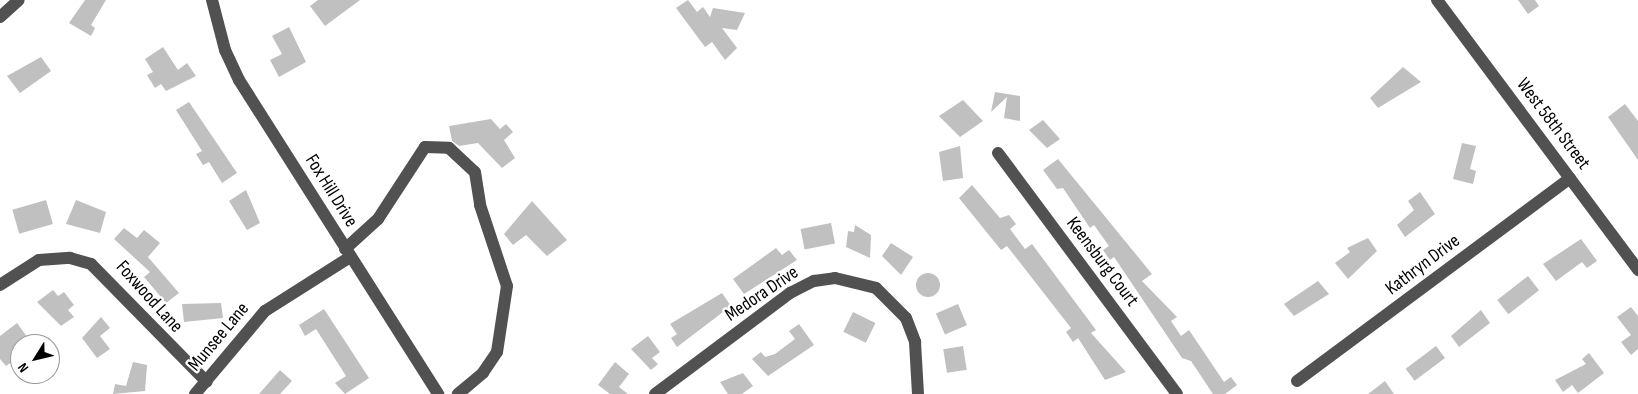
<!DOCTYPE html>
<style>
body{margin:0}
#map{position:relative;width:1638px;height:394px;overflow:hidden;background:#fff;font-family:"Sofia Sans Condensed",sans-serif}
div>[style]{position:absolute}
.building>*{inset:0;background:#c0c0c0;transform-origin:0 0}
.round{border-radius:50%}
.minor>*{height:12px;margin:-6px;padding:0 6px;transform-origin:6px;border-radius:6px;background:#515151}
span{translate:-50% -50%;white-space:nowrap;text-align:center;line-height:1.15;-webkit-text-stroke:4.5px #fff;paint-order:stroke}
.street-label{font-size:19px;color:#000}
.north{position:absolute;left:10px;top:334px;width:50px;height:50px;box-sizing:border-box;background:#fff;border:1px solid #999;border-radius:50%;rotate:234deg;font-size:14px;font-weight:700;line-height:20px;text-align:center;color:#000}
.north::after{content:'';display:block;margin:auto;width:18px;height:22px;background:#000;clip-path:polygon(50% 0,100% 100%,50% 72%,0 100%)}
</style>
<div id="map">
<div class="building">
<i style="clip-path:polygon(85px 0,106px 0,91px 25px,95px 28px,91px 36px,69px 23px)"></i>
<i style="clip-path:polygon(318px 0,360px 0,325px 26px,310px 6px)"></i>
<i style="clip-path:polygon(688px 0,697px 12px,703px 7px,710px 17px,713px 8px,745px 13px,737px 30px,722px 28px,737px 48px,725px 60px,712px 42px,705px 47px,676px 8px)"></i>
<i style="clip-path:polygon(1518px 0,1535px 0,1539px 6px,1528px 14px)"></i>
<i style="clip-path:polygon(289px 27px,306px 62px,279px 77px,270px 60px,282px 54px,272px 36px)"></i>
<i style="clip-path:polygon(163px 47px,178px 70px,187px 63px,196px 76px,166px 91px,161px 84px,155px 88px,147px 75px,153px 72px,145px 59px)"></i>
<i style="clip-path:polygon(41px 57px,51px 71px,20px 93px,7px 76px)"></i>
<i style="clip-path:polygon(1403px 67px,1421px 82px,1378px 108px,1370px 98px)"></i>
<i style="clip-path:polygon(995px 92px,1020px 96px,1020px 121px,1004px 118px,1007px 97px,991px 112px)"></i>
<i style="clip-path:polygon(963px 100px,983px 121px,960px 137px,939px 116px)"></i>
<i style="clip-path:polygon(189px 102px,237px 173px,222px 183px,209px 162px,203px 165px,196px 154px,202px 151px,176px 110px)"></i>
<i style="clip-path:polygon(1625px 104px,1638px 121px,1638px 160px,1608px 117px)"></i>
<i style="clip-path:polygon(491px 119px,500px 129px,506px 124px,513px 132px,504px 140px,515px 158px,502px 168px,478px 143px,459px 146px,452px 141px,449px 126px)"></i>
<i style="clip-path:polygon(1043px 120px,1060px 139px,1047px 148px,1029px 130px)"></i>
<i style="clip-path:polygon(1462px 143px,1476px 146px,1470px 169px,1476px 171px,1473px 184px,1453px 179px)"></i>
<i style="clip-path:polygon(960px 146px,963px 178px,943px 181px,939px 152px)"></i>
<i style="clip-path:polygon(1058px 159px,1152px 274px,1142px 281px,1177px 317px,1171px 321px,1181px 336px,1189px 330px,1224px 382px,1231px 377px,1237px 385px,1225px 394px,1213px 394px,1191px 361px,1182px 358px,1114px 257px,1110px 260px,1103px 250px,1109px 246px,1094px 225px,1090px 228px,1063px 188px,1057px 189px,1043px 170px)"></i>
<i style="clip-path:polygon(972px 185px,1000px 218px,1009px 215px,1016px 224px,1010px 229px,1025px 249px,1032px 244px,1096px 330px,1091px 333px,1126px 372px,1105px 380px,1078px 338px,1073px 342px,1066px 332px,1071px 328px,1007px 246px,1001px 250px,959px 198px)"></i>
<i style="clip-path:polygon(246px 190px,260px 223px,247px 230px,229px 201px)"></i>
<i style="clip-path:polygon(1420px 192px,1435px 214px,1405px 237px,1397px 225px,1414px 210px,1408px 201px)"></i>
<i style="left:46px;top:200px;width:25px;height:35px;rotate:74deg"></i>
<i style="clip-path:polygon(76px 200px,106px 212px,100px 233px,66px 224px)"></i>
<i style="clip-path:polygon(532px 201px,567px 240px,547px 256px,526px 235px,513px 245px,504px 234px)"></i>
<i style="left:831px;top:223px;width:21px;height:31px;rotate:79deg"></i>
<i style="clip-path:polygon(855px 225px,871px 235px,870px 258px,846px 247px,848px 231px,854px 232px)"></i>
<i style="clip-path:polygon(124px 228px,137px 238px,144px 230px,160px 243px,148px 257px,179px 293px,166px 303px,144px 277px,150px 272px,114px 239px)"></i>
<i style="clip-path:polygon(1368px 238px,1377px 251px,1348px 279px,1335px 263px,1350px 252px,1347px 248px)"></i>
<i style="clip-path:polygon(1581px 239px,1597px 261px,1587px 268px,1582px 262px,1556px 281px,1543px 264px)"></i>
<i style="clip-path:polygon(891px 243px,913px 257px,901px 275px,882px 256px)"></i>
<i style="clip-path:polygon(776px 248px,782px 255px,789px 250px,797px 260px,744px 294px,733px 279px)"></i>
<i class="round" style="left:916px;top:273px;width:24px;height:24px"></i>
<i style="left:1528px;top:276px;width:18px;height:39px;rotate:52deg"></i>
<i style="clip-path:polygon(1318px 281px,1329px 294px,1294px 316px,1284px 304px)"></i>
<i style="clip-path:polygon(53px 290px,58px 296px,64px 292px,74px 305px,68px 310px,74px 317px,61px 326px,37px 302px)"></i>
<i style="clip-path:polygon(722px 293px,731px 306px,677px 347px,671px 338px,677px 334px,670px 324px)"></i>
<i style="clip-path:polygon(221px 303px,223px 318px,184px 322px,182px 304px)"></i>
<i style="left:958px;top:304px;width:23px;height:24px;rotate:67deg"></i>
<i style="clip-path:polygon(1631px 307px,1638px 316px,1638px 349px,1631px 355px,1621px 342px,1631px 335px,1617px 317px)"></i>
<i style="clip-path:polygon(324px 309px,369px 378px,345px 394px,335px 383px,346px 376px,316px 329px,305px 336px,299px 325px)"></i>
<i style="clip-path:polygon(1481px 310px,1490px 323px,1459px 347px,1451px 336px)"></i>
<i style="left:853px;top:312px;width:25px;height:22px;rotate:26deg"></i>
<i style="clip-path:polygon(101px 317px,110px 328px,100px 336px,110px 349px,97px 358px,82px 338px)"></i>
<i style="clip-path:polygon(17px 323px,28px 338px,11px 353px,16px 359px,6px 366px,0 359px,0 336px)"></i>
<i style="clip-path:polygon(799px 324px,814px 345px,768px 376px,752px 359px,761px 352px,765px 357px,775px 354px,795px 339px,789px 331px)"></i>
<i style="clip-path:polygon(648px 336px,660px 352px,652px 358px,658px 364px,651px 370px,631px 349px)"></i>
<i style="left:963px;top:346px;width:24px;height:20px;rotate:81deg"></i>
<i style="left:1436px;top:346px;width:15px;height:38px;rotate:53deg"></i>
<i style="clip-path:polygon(1589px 353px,1604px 373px,1578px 393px,1572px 385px,1563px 392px,1555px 380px,1586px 364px,1582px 359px)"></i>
<i style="clip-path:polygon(133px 362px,147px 365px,145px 391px,113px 394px,115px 384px,126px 386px)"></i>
<i style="clip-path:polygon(615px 362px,629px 374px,619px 387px,628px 394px,610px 394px,598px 385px)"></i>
<i style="clip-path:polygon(280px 370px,292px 381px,280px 394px,259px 394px)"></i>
<i style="clip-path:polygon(743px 373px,753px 386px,742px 394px,728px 394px,720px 382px)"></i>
<i style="clip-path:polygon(1385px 381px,1394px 394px,1368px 394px)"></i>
</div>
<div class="minor">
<i style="left:212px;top:0;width:52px;rotate:75.4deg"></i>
<i style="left:225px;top:50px;width:33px;rotate:65deg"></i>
<i style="left:239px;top:80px;width:372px;rotate:57.6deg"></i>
<i style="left:1437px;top:0;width:337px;rotate:53.3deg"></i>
<i style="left:0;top:17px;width:25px;rotate:-42deg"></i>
<i style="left:998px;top:153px;width:300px;rotate:53.4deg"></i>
<i style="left:345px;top:249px;width:45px;rotate:-42.3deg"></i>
<i style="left:378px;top:219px;width:86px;rotate:-56.9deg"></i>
<i style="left:425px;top:147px;width:24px;rotate:2deg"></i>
<i style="left:449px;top:148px;width:35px;rotate:43deg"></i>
<i style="left:475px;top:172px;width:33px;rotate:81deg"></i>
<i style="left:480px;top:205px;width:85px;rotate:71.6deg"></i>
<i style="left:507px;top:286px;width:67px;rotate:98.6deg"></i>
<i style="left:497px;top:352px;width:25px;rotate:124deg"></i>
<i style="left:483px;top:373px;width:33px;rotate:140deg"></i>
<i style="left:0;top:285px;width:46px;rotate:-32.7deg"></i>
<i style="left:39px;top:260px;width:31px;rotate:-4deg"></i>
<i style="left:70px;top:258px;width:22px;rotate:16deg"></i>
<i style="left:91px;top:264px;width:165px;rotate:45.5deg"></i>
<i style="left:1297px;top:381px;width:340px;rotate:-36.6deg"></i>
<i style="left:195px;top:394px;width:109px;rotate:-49.9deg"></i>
<i style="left:265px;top:311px;width:101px;rotate:-32.4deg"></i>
<i style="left:655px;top:394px;width:169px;rotate:-36.8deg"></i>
<i style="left:790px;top:293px;width:27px;rotate:-27deg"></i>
<i style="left:814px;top:281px;width:21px;rotate:-8deg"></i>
<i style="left:835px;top:278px;width:42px;rotate:13.7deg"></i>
<i style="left:876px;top:288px;width:42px;rotate:45deg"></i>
<i style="left:906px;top:318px;width:26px;rotate:69deg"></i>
<i style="left:915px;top:342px;width:52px;rotate:86.7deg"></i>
</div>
<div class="street-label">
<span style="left:1553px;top:124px;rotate:53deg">West 58th Street</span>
<span style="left:331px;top:191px;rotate:58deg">Fox Hill Drive</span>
<span style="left:1102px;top:262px;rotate:53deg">Keensburg Court</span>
<span style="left:1423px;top:265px;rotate:-37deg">Kathryn Drive</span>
<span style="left:762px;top:294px;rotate:-34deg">Medora Drive</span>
<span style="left:149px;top:297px;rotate:48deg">Foxwood Lane</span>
<span style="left:219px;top:337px;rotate:-50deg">Munsee Lane</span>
</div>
<div class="north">N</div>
</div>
